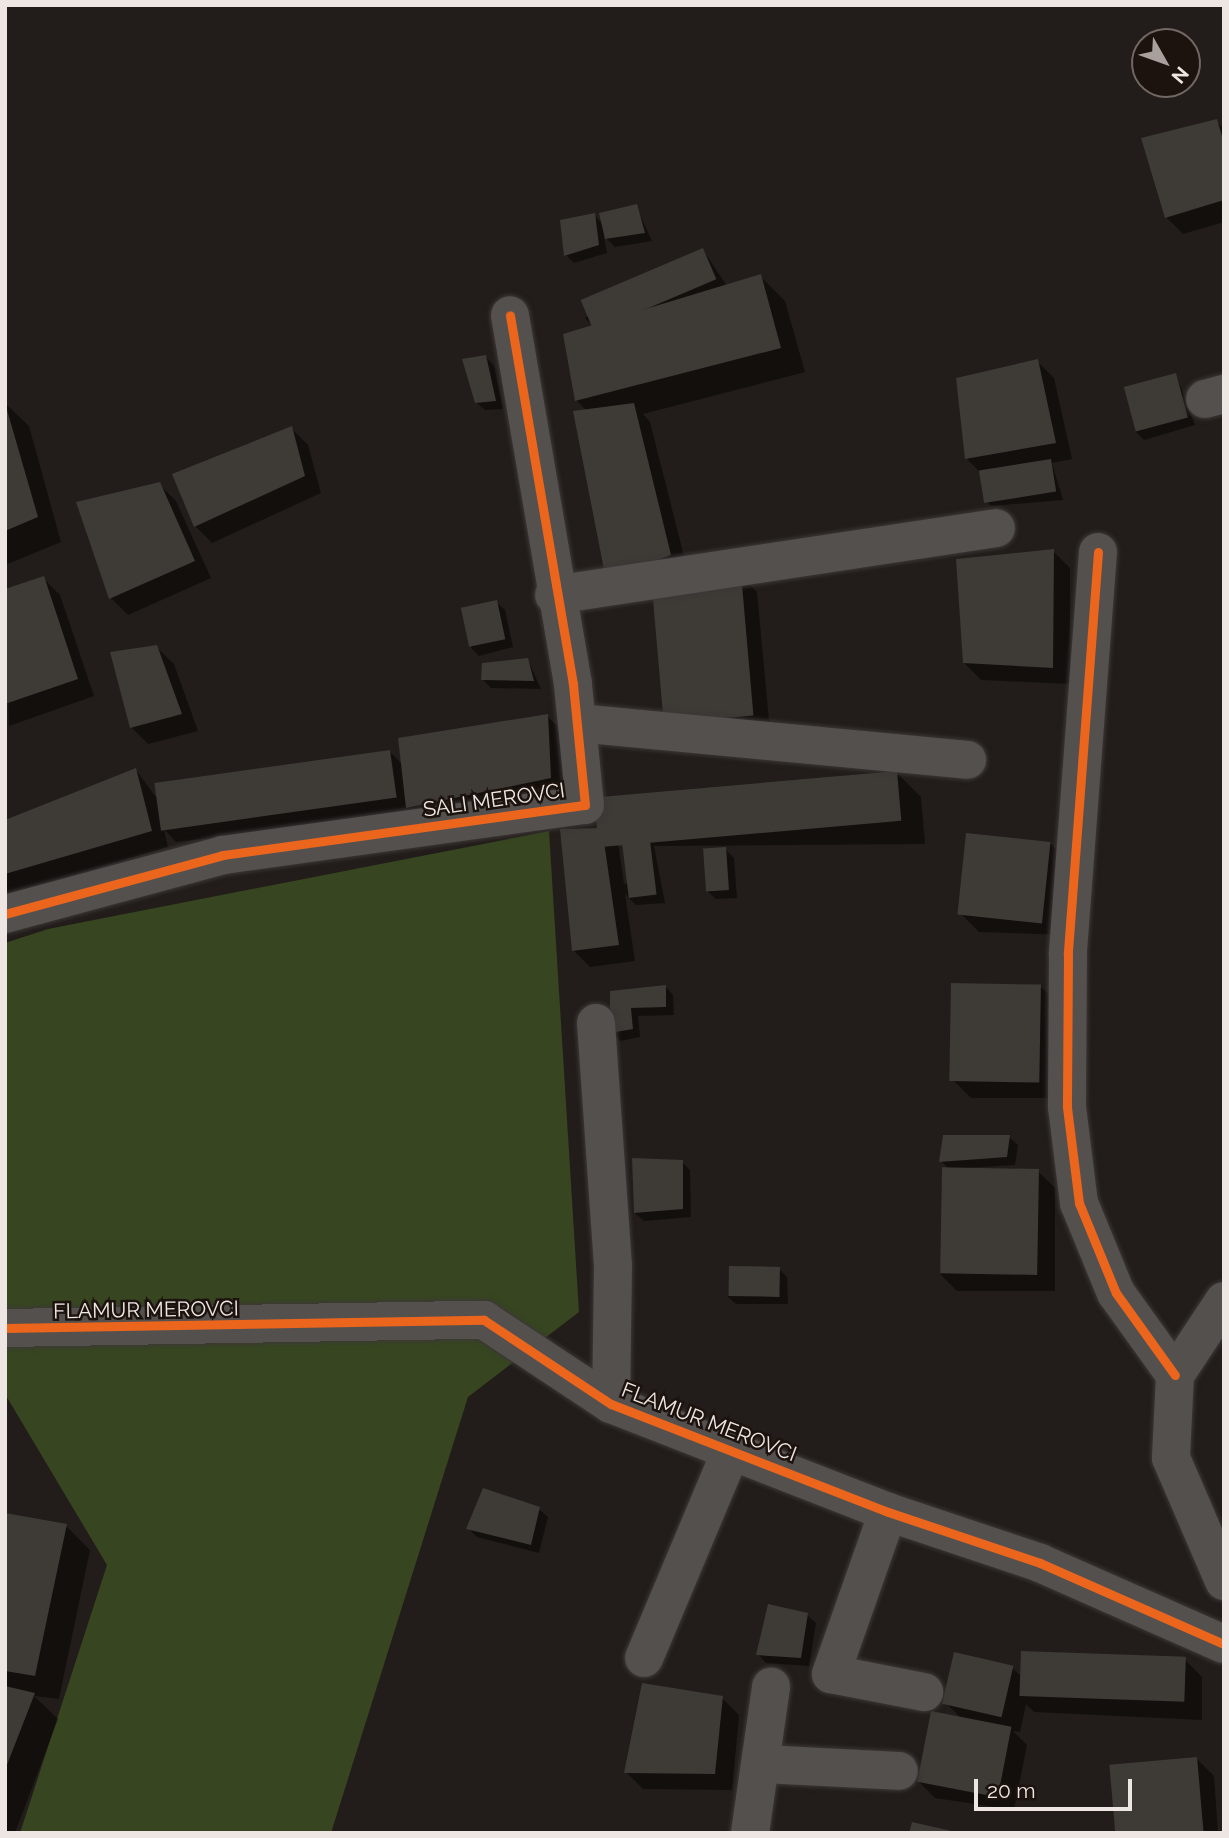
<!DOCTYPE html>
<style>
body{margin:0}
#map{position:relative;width:1229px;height:1838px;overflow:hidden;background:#221d1a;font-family:Raleway,sans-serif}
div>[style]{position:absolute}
.green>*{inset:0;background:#374620}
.shadow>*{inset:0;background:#0007}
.building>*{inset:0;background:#3e3a36;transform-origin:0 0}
.roads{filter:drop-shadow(0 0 2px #3c3736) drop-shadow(0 0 2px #3c3736)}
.street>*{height:38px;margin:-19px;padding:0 19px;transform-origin:19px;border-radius:19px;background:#54504e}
.secondary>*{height:38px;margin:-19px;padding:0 19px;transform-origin:19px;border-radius:19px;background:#54504e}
.cycleway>*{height:9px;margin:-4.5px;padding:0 4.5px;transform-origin:4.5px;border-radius:4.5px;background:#eb651d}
span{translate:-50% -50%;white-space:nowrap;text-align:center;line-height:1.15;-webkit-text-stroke:5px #1d130e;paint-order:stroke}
.street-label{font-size:21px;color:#eee6e2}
.frame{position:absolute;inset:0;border:7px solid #eee6e2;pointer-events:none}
.north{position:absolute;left:1131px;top:28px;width:70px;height:70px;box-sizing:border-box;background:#1d130e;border:2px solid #716763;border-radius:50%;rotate:130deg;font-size:19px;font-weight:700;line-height:28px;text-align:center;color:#eee6e2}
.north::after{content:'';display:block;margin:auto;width:24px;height:32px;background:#a7a09c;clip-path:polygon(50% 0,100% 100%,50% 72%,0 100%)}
.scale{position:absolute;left:974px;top:1779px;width:158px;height:32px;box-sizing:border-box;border:4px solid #eee6e2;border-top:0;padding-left:9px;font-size:21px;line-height:24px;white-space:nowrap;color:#eee6e2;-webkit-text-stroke:5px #1d130e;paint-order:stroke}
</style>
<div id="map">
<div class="green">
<i style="clip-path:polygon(549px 831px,579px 1312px,468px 1397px,331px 1833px,20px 1833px,107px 1565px,5px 1394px,5px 943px,48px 929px)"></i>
</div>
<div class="shadow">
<i style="clip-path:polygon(1216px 121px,1224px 129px,1224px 222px,1183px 234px,1166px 217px)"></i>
<i style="clip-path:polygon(636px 206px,652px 241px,615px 247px,604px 236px,607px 253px,574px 263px,566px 255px,594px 215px,604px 225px)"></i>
<i style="clip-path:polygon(703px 250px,727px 286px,760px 276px,785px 301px,805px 372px,643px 414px,650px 422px,688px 572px,740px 575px,757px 592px,770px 731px,690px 736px,654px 585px,587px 411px,577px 401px,565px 335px,593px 326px,585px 318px)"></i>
<i style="clip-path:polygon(486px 357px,494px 366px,503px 409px,485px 410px,476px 402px)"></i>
<i style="clip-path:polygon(1037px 361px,1054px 378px,1072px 459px,1052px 463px,1063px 500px,991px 506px,983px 498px,980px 472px,966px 458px)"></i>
<i style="clip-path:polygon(1176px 375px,1195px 425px,1144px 440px,1136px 432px)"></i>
<i style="clip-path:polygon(5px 403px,29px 426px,61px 542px,5px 565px)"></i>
<i style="clip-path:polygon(291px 428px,308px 445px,321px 493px,212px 543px,195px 526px)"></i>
<i style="clip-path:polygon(159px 484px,176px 501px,211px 578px,128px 615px,111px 598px)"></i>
<i style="clip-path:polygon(1053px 551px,1070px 568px,1070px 684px,981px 680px,964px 663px)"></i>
<i style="clip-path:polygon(43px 578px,60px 595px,94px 696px,9px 726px,5px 591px)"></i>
<i style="clip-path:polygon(496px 602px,505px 610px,513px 647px,479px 656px,471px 648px)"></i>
<i style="clip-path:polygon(156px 647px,174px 664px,198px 731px,148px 744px,131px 727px)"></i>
<i style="clip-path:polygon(528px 660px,541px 689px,491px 688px,483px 680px)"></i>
<i style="clip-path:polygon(547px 716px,564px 733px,567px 795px,176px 842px,164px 829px,168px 847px,5px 895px,5px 822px,136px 770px,155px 796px,389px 751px,403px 765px)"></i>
<i style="clip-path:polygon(evenodd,897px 773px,921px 797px,925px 844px,654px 846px,665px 903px,636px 905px,625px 894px,635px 961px,590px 967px,573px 950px,562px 830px,605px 829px,598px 822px,897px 773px,618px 842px,624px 846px,627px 883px,624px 884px,618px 842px)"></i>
<i style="clip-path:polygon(1050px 843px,1067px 860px,1067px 935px,979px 932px,962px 915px)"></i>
<i style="clip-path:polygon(725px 849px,734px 858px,737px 898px,716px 899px,707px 891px)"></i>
<i style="clip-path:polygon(665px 986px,673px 995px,674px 1015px,638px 1016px,640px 1037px,620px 1041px,612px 1032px,611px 993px)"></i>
<i style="clip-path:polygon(1040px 986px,1057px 1003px,1054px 1098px,971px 1098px,954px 1081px)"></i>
<i style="clip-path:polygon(1009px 1137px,1018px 1145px,1015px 1165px,949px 1169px,941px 1161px)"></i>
<i style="clip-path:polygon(682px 1162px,690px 1170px,691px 1217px,644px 1221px,635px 1213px)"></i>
<i style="clip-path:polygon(1038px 1171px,1055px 1188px,1055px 1291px,957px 1291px,940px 1274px)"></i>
<i style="clip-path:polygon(779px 1269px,787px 1277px,788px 1304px,736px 1304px,727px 1296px)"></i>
<i style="clip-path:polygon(539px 1509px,548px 1517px,539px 1553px,477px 1537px,468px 1528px)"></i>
<i style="clip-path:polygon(5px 1515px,66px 1526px,90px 1550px,59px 1699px,34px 1696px,58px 1719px,15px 1833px,5px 1833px)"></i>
<i style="clip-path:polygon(807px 1615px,816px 1623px,809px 1666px,766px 1663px,758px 1654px)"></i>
<i style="clip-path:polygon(1185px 1660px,1202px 1677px,1202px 1720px,1034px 1712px,1026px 1704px,1020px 1732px,1013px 1731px,1027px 1745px,1014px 1810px,935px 1798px,918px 1781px,962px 1719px,946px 1703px,1012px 1668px,1020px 1675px)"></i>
<i style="clip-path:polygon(722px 1698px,739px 1715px,732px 1790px,643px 1789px,626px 1772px)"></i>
<i style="clip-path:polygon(1197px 1759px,1214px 1776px,1218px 1833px,1115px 1833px)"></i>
</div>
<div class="building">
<i style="clip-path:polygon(1217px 119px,1224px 143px,1224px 200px,1165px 218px,1141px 138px)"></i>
<i style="clip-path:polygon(637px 204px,645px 233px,605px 239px,599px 213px)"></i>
<i style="clip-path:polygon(595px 213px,599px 245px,564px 256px,560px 220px)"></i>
<i style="left:703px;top:248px;width:34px;height:133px;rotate:67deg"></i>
<i style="clip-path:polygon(761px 274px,781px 348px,575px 401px,563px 334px)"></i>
<i style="clip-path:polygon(486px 355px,496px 401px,475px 403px,462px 359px)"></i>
<i style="clip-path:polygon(1038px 359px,1056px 443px,965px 459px,956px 378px)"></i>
<i style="left:1176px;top:373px;width:46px;height:54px;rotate:75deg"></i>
<i style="clip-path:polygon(5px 403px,38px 517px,5px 531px)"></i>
<i style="clip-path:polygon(634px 403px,671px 555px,606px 580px,573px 411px)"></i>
<i style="clip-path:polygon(292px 426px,305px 476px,194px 527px,172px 474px)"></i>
<i style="left:1051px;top:459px;width:33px;height:73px;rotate:81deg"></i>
<i style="clip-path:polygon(160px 482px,195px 561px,109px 599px,76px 502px)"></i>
<i style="clip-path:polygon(1054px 549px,1053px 668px,963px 663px,956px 559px)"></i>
<i style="left:741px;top:573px;width:143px;height:90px;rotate:85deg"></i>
<i style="clip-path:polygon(44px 576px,78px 679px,5px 704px,5px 589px)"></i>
<i style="left:497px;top:600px;width:40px;height:37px;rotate:78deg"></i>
<i style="clip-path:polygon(157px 645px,182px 714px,130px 728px,110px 652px)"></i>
<i style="clip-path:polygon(528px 658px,534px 681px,481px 680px,482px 663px)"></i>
<i style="clip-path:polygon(548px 714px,551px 778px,406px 808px,398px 738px)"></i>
<i style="left:390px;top:750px;width:48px;height:238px;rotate:82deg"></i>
<i style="clip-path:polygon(136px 768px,152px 831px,5px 874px,5px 820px)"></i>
<i style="left:897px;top:771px;width:50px;height:304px;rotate:85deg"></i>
<i style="clip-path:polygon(602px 828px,619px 945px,572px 951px,560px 829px)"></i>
<i style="left:966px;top:833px;width:85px;height:82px;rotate:6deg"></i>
<i style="left:650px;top:841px;width:54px;height:28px;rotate:83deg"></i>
<i style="left:726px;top:847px;width:43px;height:23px;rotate:86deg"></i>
<i style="left:951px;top:983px;width:90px;height:98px;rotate:1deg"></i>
<i style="clip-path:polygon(666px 985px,666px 1007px,631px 1008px,633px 1029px,610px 1033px,610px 991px)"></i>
<i style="clip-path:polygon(943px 1135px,1010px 1135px,1007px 1157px,939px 1162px)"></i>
<i style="clip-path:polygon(632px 1158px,683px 1160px,683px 1209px,634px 1213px)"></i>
<i style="left:1039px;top:1169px;width:106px;height:97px;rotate:91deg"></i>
<i style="left:729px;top:1266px;width:51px;height:30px;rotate:1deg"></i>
<i style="clip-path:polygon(483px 1488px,540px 1507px,531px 1545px,466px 1529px)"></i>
<i style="clip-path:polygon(5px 1513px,67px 1524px,35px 1676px,5px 1671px)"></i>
<i style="clip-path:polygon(768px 1604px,808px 1613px,801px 1658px,756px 1655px)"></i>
<i style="left:1021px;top:1651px;width:165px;height:45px;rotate:2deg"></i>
<i style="left:954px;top:1652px;width:61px;height:53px;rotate:13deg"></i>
<i style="clip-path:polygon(642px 1683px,723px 1696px,715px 1774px,624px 1773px)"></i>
<i style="clip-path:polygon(5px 1686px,35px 1693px,5px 1770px)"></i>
<i style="left:931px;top:1711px;width:82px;height:72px;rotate:11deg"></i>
<i style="left:1197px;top:1757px;width:76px;height:88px;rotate:85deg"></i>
<i style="clip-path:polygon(912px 1822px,956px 1832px,955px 1833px,909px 1833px)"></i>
</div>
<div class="roads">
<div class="street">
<i style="left:1205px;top:399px;width:20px;rotate:-15deg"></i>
<i style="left:1098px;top:552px;width:404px;rotate:94.3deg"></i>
<i style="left:1068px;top:955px;width:152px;rotate:90.4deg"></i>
<i style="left:1067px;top:1107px;width:97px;rotate:82.9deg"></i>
<i style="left:1079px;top:1203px;width:97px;rotate:67.7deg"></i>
<i style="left:1116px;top:1293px;width:101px;rotate:54.3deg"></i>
<i style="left:554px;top:595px;width:447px;rotate:-8.6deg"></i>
<i style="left:578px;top:723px;width:391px;rotate:5.4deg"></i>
<i style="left:5px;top:914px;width:226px;rotate:-15.1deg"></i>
<i style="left:223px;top:855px;width:365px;rotate:-7.9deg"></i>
<i style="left:585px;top:805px;width:122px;rotate:-95.7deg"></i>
<i style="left:573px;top:684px;width:374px;rotate:-99.7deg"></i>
<i style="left:596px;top:1023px;width:243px;rotate:86deg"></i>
<i style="left:613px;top:1265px;width:139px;rotate:90.8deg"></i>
<i style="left:1224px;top:1301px;width:89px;rotate:123.5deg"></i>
<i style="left:1175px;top:1375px;width:83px;rotate:92.8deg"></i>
<i style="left:1171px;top:1458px;width:134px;rotate:66.7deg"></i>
<i style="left:888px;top:1512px;width:172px;rotate:109.4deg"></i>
<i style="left:831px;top:1674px;width:95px;rotate:11deg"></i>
<i style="left:644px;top:1658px;width:227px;rotate:-67.2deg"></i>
<i style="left:762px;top:1764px;width:137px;rotate:2.9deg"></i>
<i style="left:750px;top:1833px;width:148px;rotate:-81.8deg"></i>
</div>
<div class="secondary">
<i style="left:5px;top:1328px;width:479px;rotate:-1deg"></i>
<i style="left:484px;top:1320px;width:152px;rotate:33.5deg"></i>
<i style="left:611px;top:1404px;width:297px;rotate:21.3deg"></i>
<i style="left:888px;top:1512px;width:160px;rotate:18.5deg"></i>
<i style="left:1040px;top:1563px;width:201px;rotate:23.8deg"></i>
</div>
</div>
<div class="cycleway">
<i style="left:1098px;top:552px;width:404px;rotate:94.3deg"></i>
<i style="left:1068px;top:955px;width:152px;rotate:90.4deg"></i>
<i style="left:1067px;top:1107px;width:97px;rotate:82.9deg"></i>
<i style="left:1079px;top:1203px;width:97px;rotate:67.7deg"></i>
<i style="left:1116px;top:1293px;width:101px;rotate:54.3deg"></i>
<i style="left:5px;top:914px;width:226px;rotate:-15.1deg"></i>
<i style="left:223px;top:855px;width:365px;rotate:-7.9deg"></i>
<i style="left:585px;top:805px;width:122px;rotate:-95.7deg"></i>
<i style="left:573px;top:684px;width:374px;rotate:-99.7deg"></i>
<i style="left:5px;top:1328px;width:479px;rotate:-1deg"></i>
<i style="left:484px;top:1320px;width:152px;rotate:33.5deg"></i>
<i style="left:611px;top:1404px;width:297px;rotate:21.3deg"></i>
<i style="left:888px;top:1512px;width:160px;rotate:18.5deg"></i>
<i style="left:1040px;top:1563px;width:201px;rotate:23.8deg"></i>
</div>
<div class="street-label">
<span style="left:494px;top:800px;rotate:-8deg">SALI MEROVCI</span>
<span style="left:146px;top:1310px;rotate:-1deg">FLAMUR MEROVCI</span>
<span style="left:709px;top:1422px;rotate:21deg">FLAMUR MEROVCI</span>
</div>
<div class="frame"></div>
<div class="north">N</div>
<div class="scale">20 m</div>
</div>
